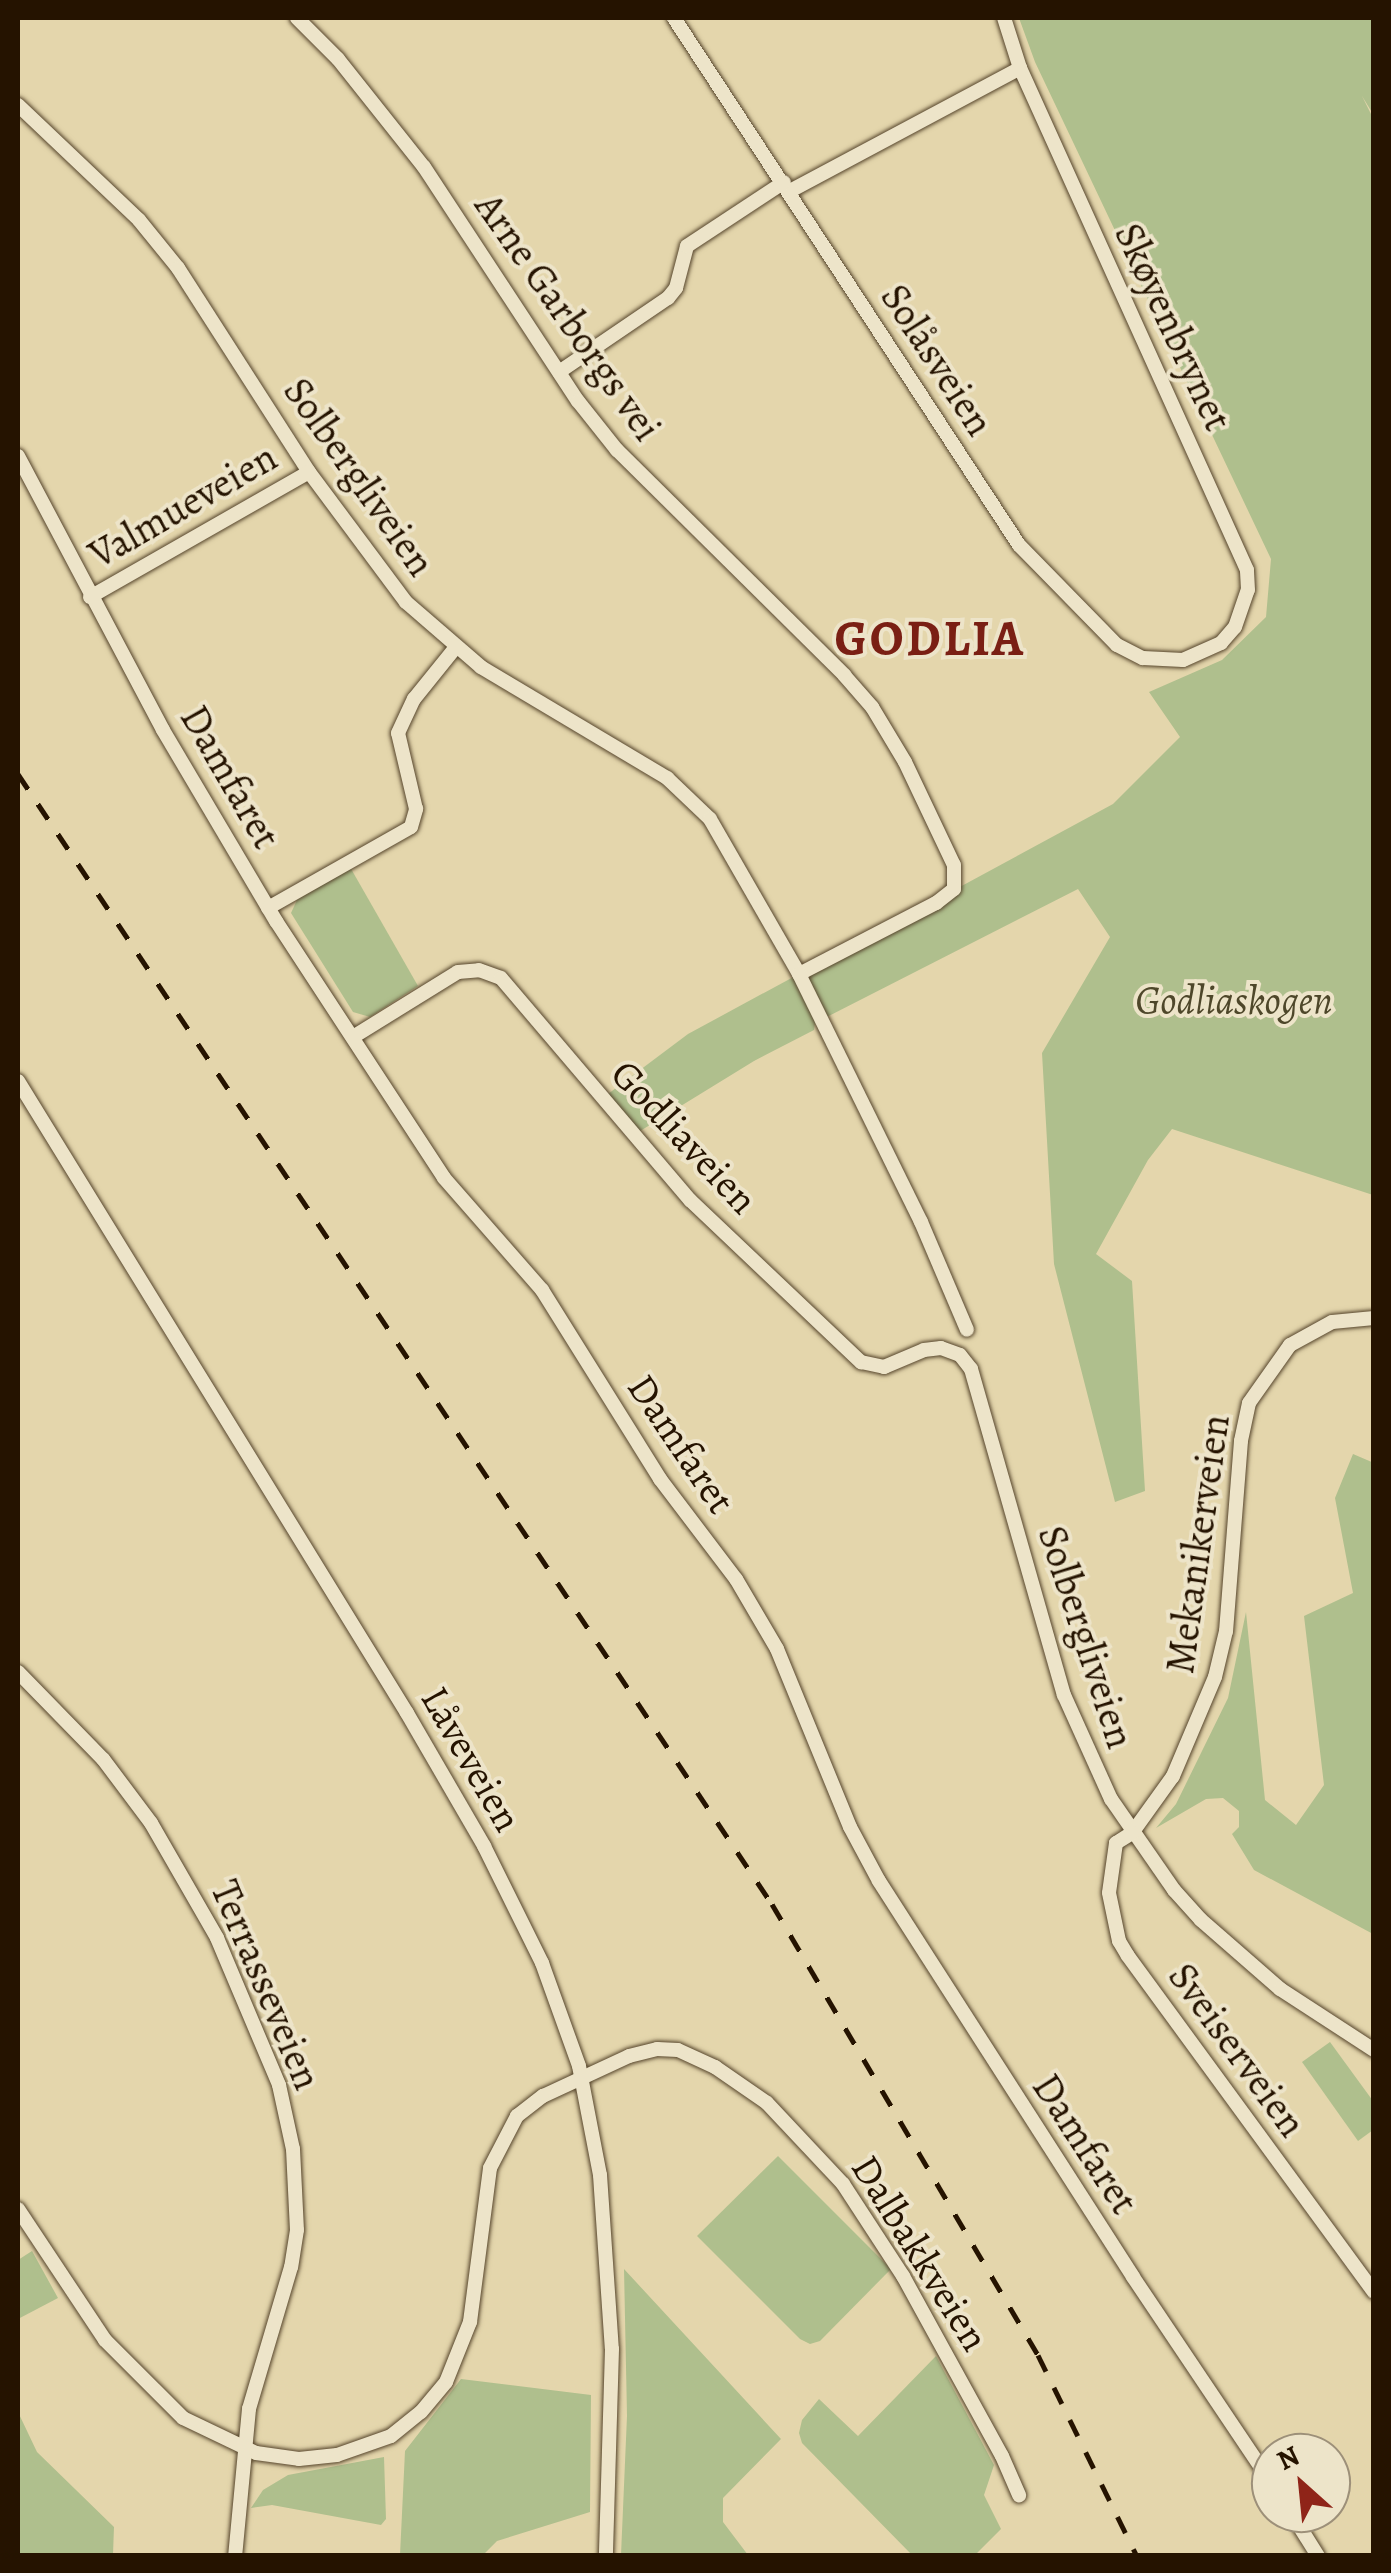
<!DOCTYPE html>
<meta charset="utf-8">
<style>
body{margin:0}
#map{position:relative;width:1391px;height:2573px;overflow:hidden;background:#e4d6ac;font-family:Alegreya,serif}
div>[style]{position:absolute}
.green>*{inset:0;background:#afbf8d}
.roads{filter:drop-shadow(0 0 2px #55442b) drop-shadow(0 0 2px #55442b)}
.street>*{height:14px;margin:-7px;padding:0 7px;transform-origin:7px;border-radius:7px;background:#ede4c9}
.rail>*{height:5px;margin-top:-2.5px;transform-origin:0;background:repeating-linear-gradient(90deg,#251300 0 18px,transparent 0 36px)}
span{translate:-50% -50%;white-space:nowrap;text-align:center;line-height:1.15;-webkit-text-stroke:8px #ede4c9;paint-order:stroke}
.street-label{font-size:40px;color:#251300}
.park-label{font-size:40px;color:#4e472a;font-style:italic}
.district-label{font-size:50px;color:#7a1f14;font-weight:700;letter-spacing:2.5px}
.frame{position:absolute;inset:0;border:20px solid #251300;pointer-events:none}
.north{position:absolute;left:1251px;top:2433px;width:100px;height:100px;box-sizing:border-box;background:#ede4c9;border:2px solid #9d9079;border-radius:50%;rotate:333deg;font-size:28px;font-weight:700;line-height:40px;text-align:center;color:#251300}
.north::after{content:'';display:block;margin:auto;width:35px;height:45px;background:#8f2418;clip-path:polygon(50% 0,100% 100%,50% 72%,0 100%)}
</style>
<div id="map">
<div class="green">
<i style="clip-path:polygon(1019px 18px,1373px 18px,1373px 114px,1362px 96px,1374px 120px,1373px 1195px,1172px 1129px,1148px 1160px,1096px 1254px,1132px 1281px,1145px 1491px,1115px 1502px,1054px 1264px,1042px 1053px,1110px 937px,1078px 889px,815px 1023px,814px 1030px,754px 1061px,632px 1136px,600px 1100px,688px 1034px,1113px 804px,1180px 737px,1149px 692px,1222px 660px,1266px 617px,1271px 559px,1035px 62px)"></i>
<i style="clip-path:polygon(350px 867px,418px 986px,370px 1017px,353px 1012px,291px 913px,297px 900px)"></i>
<i style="clip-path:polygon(1353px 1454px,1374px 1463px,1373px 1934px,1254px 1870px,1232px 1834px,1239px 1827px,1239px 1811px,1223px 1798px,1206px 1799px,1156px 1828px,1176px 1804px,1228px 1698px,1246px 1612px,1265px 1800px,1296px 1825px,1324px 1785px,1304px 1616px,1353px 1593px,1335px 1498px)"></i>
<i style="clip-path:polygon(1330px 2042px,1373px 2101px,1373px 2130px,1358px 2141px,1302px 2062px)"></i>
<i style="clip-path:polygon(778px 2156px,891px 2269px,820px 2341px,810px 2344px,800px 2339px,697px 2236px)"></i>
<i style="clip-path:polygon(32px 2251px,58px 2298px,18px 2319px,18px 2260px)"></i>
<i style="clip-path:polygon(624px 2269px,781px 2439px,723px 2498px,723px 2522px,748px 2555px,621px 2555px,627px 2416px)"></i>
<i style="clip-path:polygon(936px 2356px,994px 2465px,984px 2495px,1001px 2529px,975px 2555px,912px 2555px,802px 2443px,799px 2433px,802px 2420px,819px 2399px,858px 2436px)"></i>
<i style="clip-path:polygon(461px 2379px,591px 2395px,590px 2512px,497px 2541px,483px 2555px,400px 2555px,405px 2451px)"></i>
<i style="clip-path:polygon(18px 2412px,37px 2452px,114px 2527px,113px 2555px,18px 2555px)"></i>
<i style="clip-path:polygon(384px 2457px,386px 2519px,381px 2525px,272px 2505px,251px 2508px,263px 2490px,288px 2475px)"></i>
</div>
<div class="roads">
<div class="street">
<i style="left:297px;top:18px;width:58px;rotate:45deg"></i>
<i style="left:338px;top:59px;width:138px;rotate:51.5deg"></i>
<i style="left:424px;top:167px;width:280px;rotate:56.7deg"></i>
<i style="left:578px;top:401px;width:63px;rotate:51.5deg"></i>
<i style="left:617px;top:450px;width:320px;rotate:44.7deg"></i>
<i style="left:844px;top:675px;width:43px;rotate:48.8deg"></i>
<i style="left:872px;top:707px;width:64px;rotate:59deg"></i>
<i style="left:905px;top:762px;width:114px;rotate:64.6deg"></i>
<i style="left:954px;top:865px;width:24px;rotate:90deg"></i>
<i style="left:954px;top:889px;width:23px;rotate:142deg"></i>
<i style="left:936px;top:903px;width:154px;rotate:152.6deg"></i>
<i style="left:674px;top:18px;width:630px;rotate:56.79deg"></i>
<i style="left:1019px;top:545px;width:140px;rotate:45.6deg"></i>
<i style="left:1117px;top:645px;width:29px;rotate:27deg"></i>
<i style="left:1143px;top:658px;width:40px;rotate:2.9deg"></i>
<i style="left:1183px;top:660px;width:42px;rotate:-24.1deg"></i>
<i style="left:1221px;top:643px;width:21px;rotate:-49deg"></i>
<i style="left:1235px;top:627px;width:39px;rotate:-71deg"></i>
<i style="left:1248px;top:590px;width:20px;rotate:-93deg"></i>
<i style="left:1247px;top:570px;width:551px;rotate:-114.33deg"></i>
<i style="left:1020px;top:68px;width:52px;rotate:-107.7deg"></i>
<i style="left:18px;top:105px;width:167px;rotate:43.5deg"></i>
<i style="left:139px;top:220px;width:62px;rotate:50.9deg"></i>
<i style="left:178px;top:268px;width:242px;rotate:57.3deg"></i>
<i style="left:309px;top:472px;width:162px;rotate:53.3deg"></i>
<i style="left:406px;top:602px;width:99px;rotate:40.9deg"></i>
<i style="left:481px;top:667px;width:217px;rotate:30.8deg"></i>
<i style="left:667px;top:778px;width:59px;rotate:43.6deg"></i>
<i style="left:710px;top:819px;width:179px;rotate:60.1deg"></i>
<i style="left:799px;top:974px;width:276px;rotate:63.8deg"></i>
<i style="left:921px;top:1222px;width:117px;rotate:66.9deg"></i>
<i style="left:790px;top:191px;width:261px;rotate:-28.1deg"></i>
<i style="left:559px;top:372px;width:132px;rotate:-34.2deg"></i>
<i style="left:668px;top:298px;width:13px;rotate:-51deg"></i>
<i style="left:676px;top:288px;width:43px;rotate:-75.3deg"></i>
<i style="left:687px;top:246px;width:116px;rotate:-33.4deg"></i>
<i style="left:18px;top:456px;width:310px;rotate:62.1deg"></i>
<i style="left:163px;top:730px;width:222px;rotate:59.4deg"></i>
<i style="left:276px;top:921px;width:307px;rotate:56.8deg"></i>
<i style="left:444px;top:1178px;width:149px;rotate:48.8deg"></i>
<i style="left:542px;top:1290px;width:223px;rotate:58deg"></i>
<i style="left:660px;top:1479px;width:126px;rotate:52.8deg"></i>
<i style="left:736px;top:1579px;width:81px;rotate:59.6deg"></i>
<i style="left:777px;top:1649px;width:192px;rotate:67.7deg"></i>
<i style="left:850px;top:1827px;width:61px;rotate:61.8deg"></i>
<i style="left:879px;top:1881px;width:470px;rotate:57.3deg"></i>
<i style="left:1133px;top:2277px;width:247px;rotate:56.1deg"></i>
<i style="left:90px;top:597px;width:252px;rotate:-29.7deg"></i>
<i style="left:268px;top:908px;width:164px;rotate:-29.5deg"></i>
<i style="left:411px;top:827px;width:19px;rotate:-74deg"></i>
<i style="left:416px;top:809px;width:78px;rotate:-103.3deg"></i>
<i style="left:398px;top:733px;width:38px;rotate:-65deg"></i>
<i style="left:414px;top:699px;width:67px;rotate:-51.1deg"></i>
<i style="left:353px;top:1037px;width:123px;rotate:-31.8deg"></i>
<i style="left:458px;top:972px;width:21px;rotate:-5deg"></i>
<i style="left:479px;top:970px;width:23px;rotate:20deg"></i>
<i style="left:501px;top:978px;width:292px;rotate:49.6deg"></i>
<i style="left:690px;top:1200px;width:236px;rotate:43.5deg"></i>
<i style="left:861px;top:1362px;width:24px;rotate:12deg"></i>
<i style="left:884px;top:1367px;width:43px;rotate:-23deg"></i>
<i style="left:924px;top:1350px;width:17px;rotate:-7deg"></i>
<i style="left:941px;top:1348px;width:20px;rotate:20deg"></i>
<i style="left:960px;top:1355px;width:18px;rotate:52deg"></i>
<i style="left:971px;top:1369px;width:339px;rotate:74.1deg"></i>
<i style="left:1064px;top:1695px;width:114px;rotate:65.7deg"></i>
<i style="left:1111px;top:1799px;width:111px;rotate:55.3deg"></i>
<i style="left:1174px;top:1890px;width:40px;rotate:48deg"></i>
<i style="left:1201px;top:1920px;width:105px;rotate:41.1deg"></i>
<i style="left:1280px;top:1989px;width:112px;rotate:33deg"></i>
<i style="left:18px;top:1081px;width:742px;rotate:58.39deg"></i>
<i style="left:407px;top:1713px;width:154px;rotate:59.9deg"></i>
<i style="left:484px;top:1846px;width:131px;rotate:63.6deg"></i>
<i style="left:542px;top:1963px;width:109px;rotate:70.2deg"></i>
<i style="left:579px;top:2066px;width:111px;rotate:79.1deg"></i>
<i style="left:600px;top:2175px;width:174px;rotate:86.1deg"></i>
<i style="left:612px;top:2349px;width:207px;rotate:91.7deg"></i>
<i style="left:1374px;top:1318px;width:42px;rotate:174.6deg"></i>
<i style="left:1332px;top:1322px;width:48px;rotate:151.3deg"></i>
<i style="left:1290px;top:1345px;width:71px;rotate:125.3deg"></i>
<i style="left:1249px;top:1403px;width:39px;rotate:102deg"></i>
<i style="left:1241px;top:1441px;width:191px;rotate:94.5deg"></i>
<i style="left:1226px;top:1631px;width:47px;rotate:103.4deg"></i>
<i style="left:1215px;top:1677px;width:108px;rotate:113deg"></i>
<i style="left:1173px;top:1776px;width:70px;rotate:125.7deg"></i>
<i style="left:1132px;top:1833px;width:19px;rotate:148deg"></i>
<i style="left:1116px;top:1843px;width:50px;rotate:98deg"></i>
<i style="left:1109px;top:1893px;width:49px;rotate:78.2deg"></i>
<i style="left:1119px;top:1941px;width:17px;rotate:59deg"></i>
<i style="left:1128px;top:1956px;width:416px;rotate:53.8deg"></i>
<i style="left:18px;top:1672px;width:122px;rotate:45.7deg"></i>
<i style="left:103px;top:1759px;width:80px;rotate:53.1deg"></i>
<i style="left:151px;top:1823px;width:133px;rotate:60.1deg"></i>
<i style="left:217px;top:1938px;width:160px;rotate:67.1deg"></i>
<i style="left:279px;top:2085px;width:66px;rotate:77.7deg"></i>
<i style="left:293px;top:2149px;width:81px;rotate:87.2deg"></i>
<i style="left:297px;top:2230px;width:37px;rotate:99deg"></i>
<i style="left:291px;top:2267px;width:148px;rotate:106.5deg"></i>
<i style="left:249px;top:2409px;width:148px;rotate:95.4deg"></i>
<i style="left:18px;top:2209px;width:157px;rotate:56.4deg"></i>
<i style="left:105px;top:2340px;width:110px;rotate:45deg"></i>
<i style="left:183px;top:2418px;width:81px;rotate:25.6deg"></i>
<i style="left:256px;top:2453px;width:43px;rotate:7.9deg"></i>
<i style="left:299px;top:2459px;width:38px;rotate:-6deg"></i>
<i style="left:337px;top:2455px;width:57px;rotate:-19.4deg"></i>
<i style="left:391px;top:2436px;width:38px;rotate:-39deg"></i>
<i style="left:421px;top:2412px;width:39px;rotate:-50deg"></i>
<i style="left:446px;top:2382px;width:65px;rotate:-68.2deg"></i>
<i style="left:470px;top:2322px;width:155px;rotate:-82.6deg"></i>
<i style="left:490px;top:2168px;width:59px;rotate:-62.6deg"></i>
<i style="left:517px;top:2116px;width:33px;rotate:-38deg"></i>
<i style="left:543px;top:2096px;width:95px;rotate:-24.9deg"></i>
<i style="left:629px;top:2056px;width:29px;rotate:-14deg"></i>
<i style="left:657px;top:2049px;width:21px;rotate:3deg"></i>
<i style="left:678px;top:2050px;width:41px;rotate:24.7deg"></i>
<i style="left:715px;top:2067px;width:63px;rotate:34.7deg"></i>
<i style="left:767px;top:2103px;width:111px;rotate:46.8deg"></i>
<i style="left:843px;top:2184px;width:110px;rotate:56.9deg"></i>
<i style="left:903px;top:2276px;width:205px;rotate:61.2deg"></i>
<i style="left:1002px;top:2456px;width:43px;rotate:66.4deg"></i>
<i style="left:1291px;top:2513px;width:51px;rotate:57.9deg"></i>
</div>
</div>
<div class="rail">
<i style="left:18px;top:774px;width:1358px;rotate:56.29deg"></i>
<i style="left:772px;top:1904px;width:524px;rotate:59.47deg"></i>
<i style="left:1038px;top:2355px;width:224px;rotate:63.8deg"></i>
</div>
<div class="street-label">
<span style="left:568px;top:317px;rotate:55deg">Arne Garborgs vei</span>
<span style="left:1173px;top:327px;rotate:65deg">Skøyenbrynet</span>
<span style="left:937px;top:360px;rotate:57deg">Solåsveien</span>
<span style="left:359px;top:477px;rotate:55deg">Solbergliveien</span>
<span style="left:183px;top:506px;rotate:-30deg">Valmueveien</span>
<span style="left:230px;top:777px;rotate:60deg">Damfaret</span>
<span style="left:684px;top:1137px;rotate:47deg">Godliaveien</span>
<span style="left:681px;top:1444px;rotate:56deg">Damfaret</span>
<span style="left:1198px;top:1544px;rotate:-82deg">Mekanikerveien</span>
<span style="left:1086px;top:1637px;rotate:72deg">Solbergliveien</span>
<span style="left:471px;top:1759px;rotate:60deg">Låveveien</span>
<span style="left:266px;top:1985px;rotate:67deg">Terrasseveien</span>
<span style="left:1237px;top:2050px;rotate:54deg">Sveiserveien</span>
<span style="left:1085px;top:2144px;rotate:57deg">Damfaret</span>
<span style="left:920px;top:2253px;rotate:58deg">Dalbakkveien</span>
</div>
<div class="park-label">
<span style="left:1234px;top:1001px">Godliaskogen</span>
</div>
<div class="district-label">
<span style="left:930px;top:639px">GODLIA</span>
</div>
<div class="frame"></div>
<div class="north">N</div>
</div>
